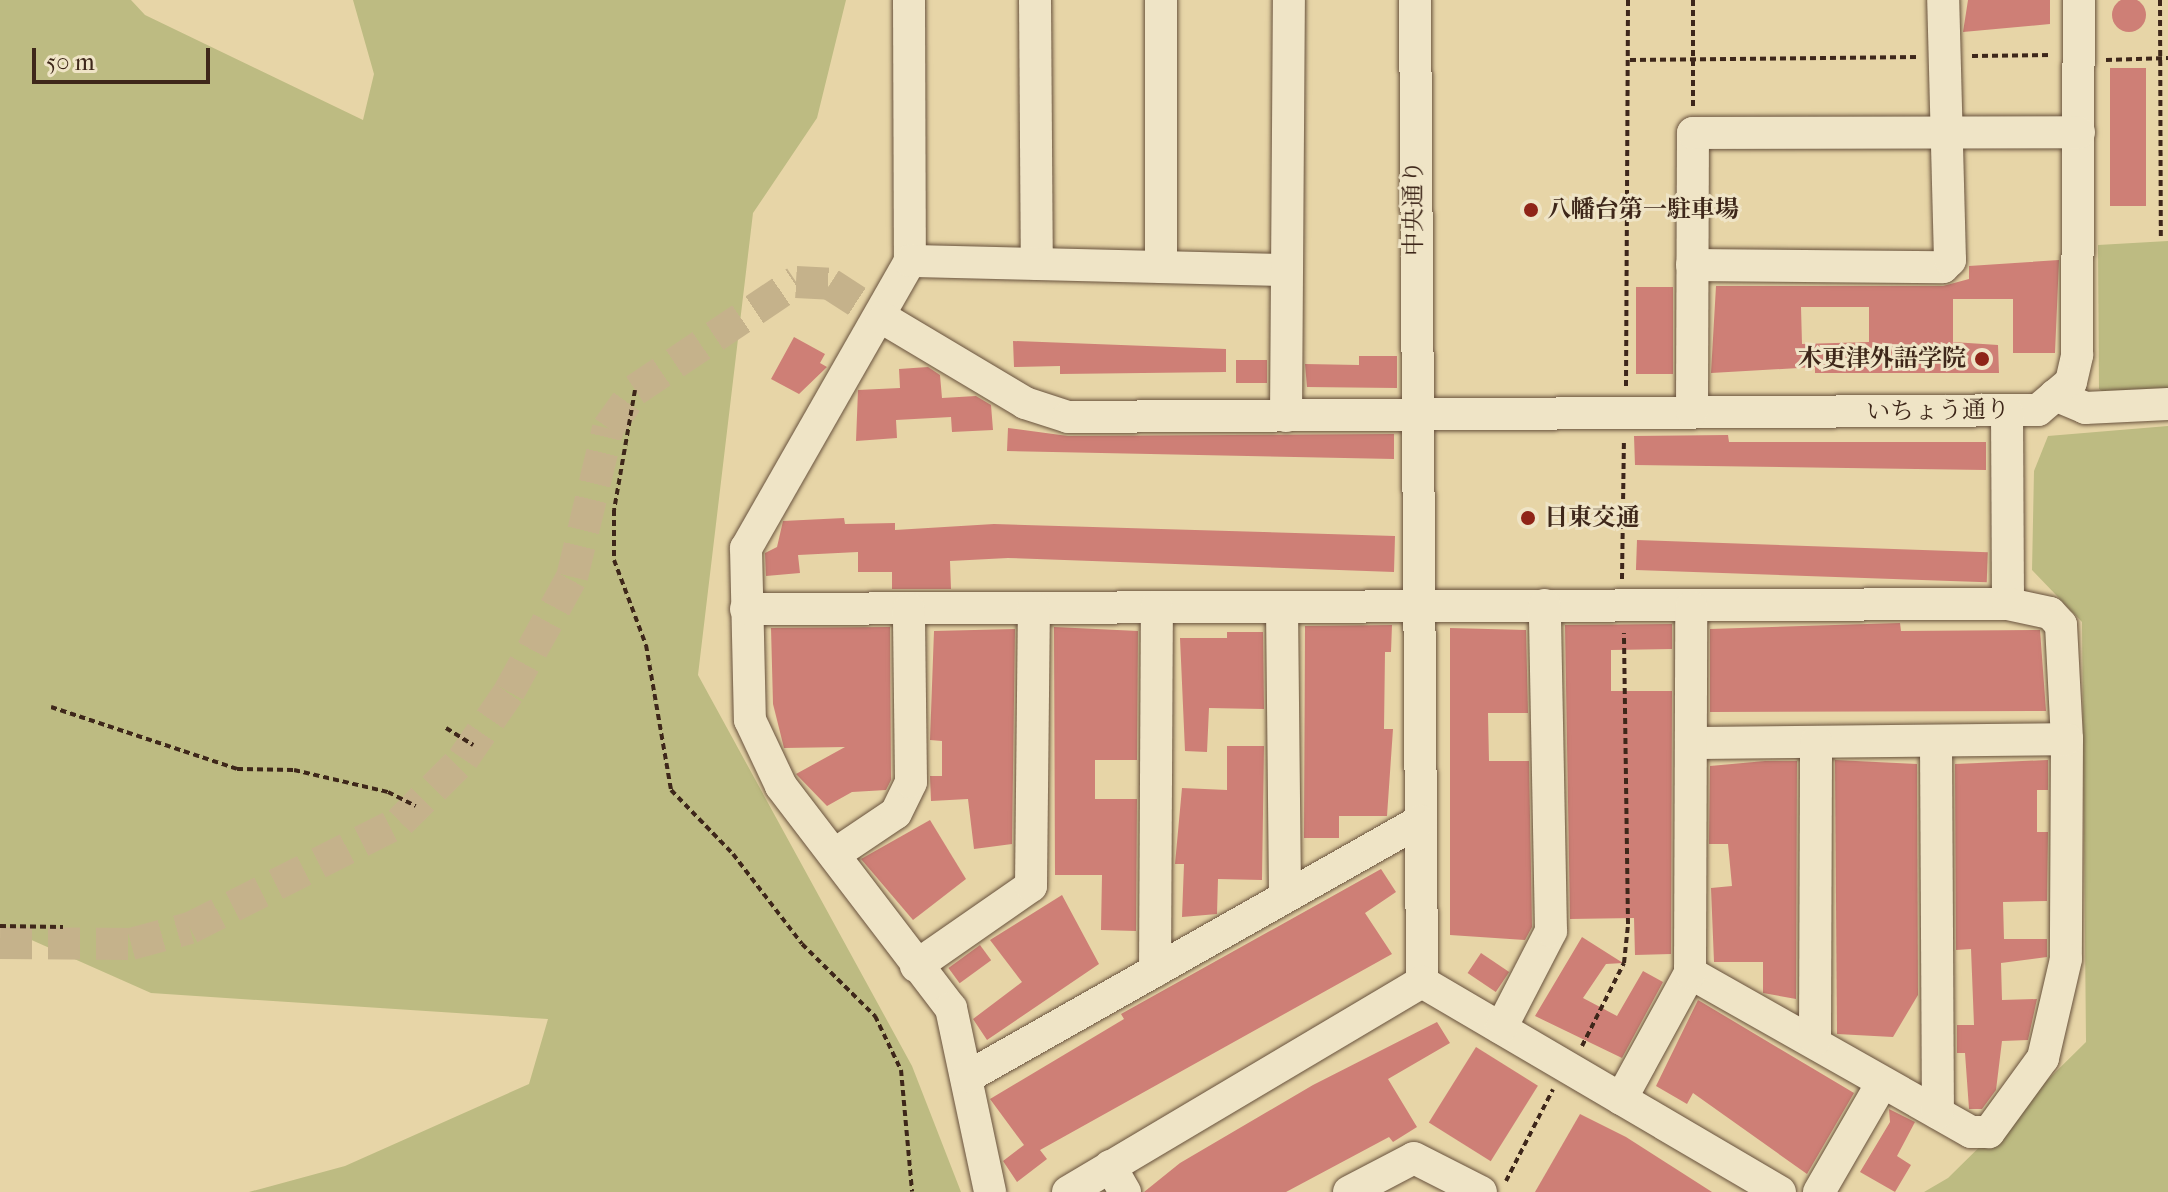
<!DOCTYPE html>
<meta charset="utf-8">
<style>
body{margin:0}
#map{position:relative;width:2168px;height:1192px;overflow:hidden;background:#e7d5a7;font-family:"IM FELL French Canon","Noto Serif JP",serif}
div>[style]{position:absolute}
.green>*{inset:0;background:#bdbb82}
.building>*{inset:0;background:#ce7f76;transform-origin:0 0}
.round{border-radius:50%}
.minor-tunnel>*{height:32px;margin-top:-16px;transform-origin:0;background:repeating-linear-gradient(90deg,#c5b28b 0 32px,transparent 0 48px)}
.path>*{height:4px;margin-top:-2px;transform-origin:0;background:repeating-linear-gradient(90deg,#3e271a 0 6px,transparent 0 10px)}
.roads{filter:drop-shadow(0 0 2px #68523d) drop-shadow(0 0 2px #68523d)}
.minor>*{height:32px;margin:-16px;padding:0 16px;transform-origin:16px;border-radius:16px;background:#efe4c6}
.dots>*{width:22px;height:22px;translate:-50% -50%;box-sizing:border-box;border:4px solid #efe4c6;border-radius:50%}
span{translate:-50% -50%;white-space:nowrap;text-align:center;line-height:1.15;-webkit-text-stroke:6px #efe4c6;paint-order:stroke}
.street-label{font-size:24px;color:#3e271a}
.poi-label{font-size:24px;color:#3e271a;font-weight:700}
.left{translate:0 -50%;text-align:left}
.right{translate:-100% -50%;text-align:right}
.scale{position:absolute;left:32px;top:48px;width:178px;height:36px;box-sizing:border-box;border:4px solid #3e271a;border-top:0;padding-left:10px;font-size:24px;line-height:28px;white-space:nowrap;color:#3e271a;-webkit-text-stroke:6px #efe4c6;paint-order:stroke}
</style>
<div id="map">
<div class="green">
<i style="clip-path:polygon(0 0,131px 0,145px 15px,363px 120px,374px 74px,353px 0,846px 0,817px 118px,753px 213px,698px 675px,912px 1066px,961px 1192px,249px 1192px,345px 1166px,529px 1084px,548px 1019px,151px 993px,0 926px)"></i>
<i style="clip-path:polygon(2168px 241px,2168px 394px,2106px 394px,2099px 389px,2098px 245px)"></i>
<i style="clip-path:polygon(2168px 426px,2168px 1192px,1924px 1192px,1948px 1178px,2086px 1042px,2082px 622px,2032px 570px,2034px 471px,2048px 436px)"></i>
</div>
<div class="building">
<i class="round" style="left:2112px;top:-2px;width:34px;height:34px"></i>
<i style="clip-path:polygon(1968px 0,2050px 0,2050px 24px,1963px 32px)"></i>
<i style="left:2146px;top:68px;width:138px;height:36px;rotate:90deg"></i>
<i style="clip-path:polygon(evenodd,2059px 260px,2055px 353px,2013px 353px,2013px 299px,1953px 299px,1953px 342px,1998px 345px,1999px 373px,1815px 373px,1815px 367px,1711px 373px,1716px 286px,1943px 286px,1969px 279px,1969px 266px,2059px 260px,1801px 307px,1869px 307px,1869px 342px,1802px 344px,1801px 307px)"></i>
<i style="left:1673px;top:287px;width:87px;height:37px;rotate:90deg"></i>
<i style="clip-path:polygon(794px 337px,825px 354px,820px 363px,827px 367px,799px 394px,771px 379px)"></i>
<i style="clip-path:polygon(1013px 341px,1226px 349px,1226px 372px,1060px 374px,1060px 366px,1014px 367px)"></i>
<i style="clip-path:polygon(1359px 356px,1397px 356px,1397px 388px,1307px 387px,1305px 364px,1359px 365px)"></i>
<i style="left:1236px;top:360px;width:31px;height:23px"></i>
<i style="clip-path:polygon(928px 367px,940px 375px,942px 398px,976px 396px,991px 405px,993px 430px,952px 432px,951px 417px,896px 420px,897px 438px,856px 441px,858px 390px,900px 388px,899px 369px)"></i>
<i style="clip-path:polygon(1008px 428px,1068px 436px,1394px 434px,1394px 459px,1007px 451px)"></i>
<i style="clip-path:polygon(1728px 435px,1729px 442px,1986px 442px,1986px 470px,1635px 465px,1634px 436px)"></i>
<i style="clip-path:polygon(844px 518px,845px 524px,895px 523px,895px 530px,994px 524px,1395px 536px,1394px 572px,1008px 558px,950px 561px,951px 589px,892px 589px,892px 572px,858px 572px,858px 552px,798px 555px,800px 573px,766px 576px,765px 553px,777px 547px,783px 521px)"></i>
<i style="left:1637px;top:540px;width:351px;height:30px;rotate:2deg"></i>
<i style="clip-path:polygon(1900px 623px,1901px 631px,2040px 630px,2046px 711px,1710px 712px,1710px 629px)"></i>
<i style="clip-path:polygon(1672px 624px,1672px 649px,1611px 650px,1611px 691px,1672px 691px,1671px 954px,1635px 955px,1634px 918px,1570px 919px,1565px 625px)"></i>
<i style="clip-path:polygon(1392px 625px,1391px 652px,1385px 652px,1384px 729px,1393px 729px,1387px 816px,1339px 816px,1339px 838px,1304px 838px,1305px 626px)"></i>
<i style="clip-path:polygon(890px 627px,891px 780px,886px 790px,852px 792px,827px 806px,796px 774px,845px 747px,784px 748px,773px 704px,771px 628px)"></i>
<i style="clip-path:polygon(1054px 627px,1138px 631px,1137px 760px,1095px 760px,1095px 799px,1137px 799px,1136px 931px,1101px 930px,1102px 875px,1055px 875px)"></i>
<i style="clip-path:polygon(1450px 628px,1526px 630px,1528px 713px,1488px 713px,1489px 761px,1529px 761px,1532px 927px,1525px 940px,1450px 935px)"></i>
<i style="clip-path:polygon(1015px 629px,1012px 844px,974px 849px,968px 799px,931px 801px,930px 776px,942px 776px,942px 741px,930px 740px,934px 631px)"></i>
<i style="clip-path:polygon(1227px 632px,1263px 632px,1264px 709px,1209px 708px,1207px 752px,1185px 751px,1180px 638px,1227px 638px)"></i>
<i style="clip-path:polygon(1227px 746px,1264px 746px,1262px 880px,1218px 879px,1217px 914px,1182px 917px,1184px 864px,1175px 864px,1182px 788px,1227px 790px)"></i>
<i style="clip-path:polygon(1835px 760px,1917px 764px,1918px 995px,1893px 1037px,1837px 1034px)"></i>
<i style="clip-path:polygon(2048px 760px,2048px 790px,2037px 790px,2037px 832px,2048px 832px,2047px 901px,2003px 902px,2004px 939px,2047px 939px,2047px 957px,2001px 963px,2002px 1000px,2037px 999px,2028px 1040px,2002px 1041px,1996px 1090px,1982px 1109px,1969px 1109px,1965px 1053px,1957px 1053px,1957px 1025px,1974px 1025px,1971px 949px,1956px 950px,1955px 764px)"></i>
<i style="clip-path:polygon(1765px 761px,1797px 761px,1796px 999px,1763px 993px,1763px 962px,1714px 962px,1711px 888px,1732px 886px,1728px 844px,1709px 844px,1710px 766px)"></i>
<i style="clip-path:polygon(930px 820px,966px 879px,913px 920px,861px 859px)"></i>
<i style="clip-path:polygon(1381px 869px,1396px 892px,1365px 913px,1392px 954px,1040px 1150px,1047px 1159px,1017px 1182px,1003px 1161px,1024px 1145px,990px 1099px,1124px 1019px,1121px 1014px)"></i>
<i style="clip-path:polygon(1062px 895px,1099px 964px,987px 1040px,973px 1019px,1022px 982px,990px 940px)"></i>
<i style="clip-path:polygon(1582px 937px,1623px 963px,1606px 964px,1583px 998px,1617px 1016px,1643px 971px,1663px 982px,1622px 1058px,1535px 1016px)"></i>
<i style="left:980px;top:945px;width:19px;height:39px;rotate:54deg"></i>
<i style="left:1481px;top:953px;width:34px;height:24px;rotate:34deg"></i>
<i style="clip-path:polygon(1698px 1000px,1854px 1093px,1807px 1174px,1693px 1093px,1687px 1104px,1656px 1086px)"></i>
<i style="clip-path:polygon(1437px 1022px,1450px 1043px,1388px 1079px,1417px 1127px,1393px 1142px,1389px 1137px,1286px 1192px,1144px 1192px,1180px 1163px,1313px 1085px)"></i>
<i style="left:1476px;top:1047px;width:73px;height:89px;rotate:32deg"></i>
<i style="clip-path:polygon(1889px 1109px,1915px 1122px,1897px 1156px,1911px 1165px,1895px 1192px,1860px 1172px,1890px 1122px)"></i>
<i style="clip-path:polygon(1580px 1114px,1626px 1137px,1712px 1192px,1535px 1192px)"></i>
</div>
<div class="minor-tunnel">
<i style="left:0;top:943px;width:131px;rotate:0.4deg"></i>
<i style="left:131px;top:944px;width:61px;rotate:-15.2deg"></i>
<i style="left:190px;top:928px;width:235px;rotate:-26.8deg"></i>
<i style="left:400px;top:822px;width:89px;rotate:-45deg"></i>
<i style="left:463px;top:759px;width:81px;rotate:-55.5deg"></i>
<i style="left:509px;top:692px;width:131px;rotate:-61.3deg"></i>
<i style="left:572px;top:577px;width:153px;rotate:-76.4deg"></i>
<i style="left:608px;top:428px;width:47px;rotate:-54.6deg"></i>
<i style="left:635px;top:390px;width:194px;rotate:-33.9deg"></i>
<i style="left:796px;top:282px;width:34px;rotate:3deg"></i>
<i style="left:830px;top:284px;width:61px;rotate:32.9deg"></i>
</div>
<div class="path">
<i style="left:2160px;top:0;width:238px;rotate:89.8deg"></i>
<i style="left:1972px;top:56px;width:79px;rotate:-0.7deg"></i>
<i style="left:1630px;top:60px;width:289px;rotate:-0.6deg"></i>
<i style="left:2106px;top:60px;width:62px;rotate:-1.8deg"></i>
<i style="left:1693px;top:106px;width:106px;rotate:-90deg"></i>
<i style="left:1626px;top:386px;width:386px;rotate:-89.7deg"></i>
<i style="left:635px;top:390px;width:122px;rotate:99.9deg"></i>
<i style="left:614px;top:510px;width:50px;rotate:90deg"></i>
<i style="left:614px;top:560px;width:91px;rotate:69.4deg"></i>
<i style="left:646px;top:645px;width:147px;rotate:80.2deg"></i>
<i style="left:671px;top:790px;width:89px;rotate:45.9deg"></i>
<i style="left:733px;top:854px;width:113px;rotate:52.5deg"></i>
<i style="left:802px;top:944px;width:103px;rotate:44.6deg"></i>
<i style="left:875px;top:1016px;width:60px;rotate:64.3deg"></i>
<i style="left:901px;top:1070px;width:122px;rotate:84.8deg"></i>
<i style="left:1622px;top:579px;width:139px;rotate:-89.2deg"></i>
<i style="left:51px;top:707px;width:196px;rotate:18.4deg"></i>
<i style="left:237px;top:769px;width:57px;rotate:1deg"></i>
<i style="left:294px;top:770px;width:97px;rotate:13.2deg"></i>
<i style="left:388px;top:792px;width:31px;rotate:27deg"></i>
<i style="left:446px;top:728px;width:32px;rotate:32deg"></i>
<i style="left:0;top:926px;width:63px;rotate:0.9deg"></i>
<i style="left:1582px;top:1046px;width:93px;rotate:-63.2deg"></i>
<i style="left:1624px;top:963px;width:39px;rotate:-84deg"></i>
<i style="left:1628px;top:924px;width:291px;rotate:-90.8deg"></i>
<i style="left:1506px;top:1181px;width:103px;rotate:-62.9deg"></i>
</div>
<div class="roads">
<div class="minor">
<i style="left:909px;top:0;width:261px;rotate:89.8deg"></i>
<i style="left:910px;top:261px;width:331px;rotate:119.7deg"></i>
<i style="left:746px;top:548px;width:172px;rotate:88.7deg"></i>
<i style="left:750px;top:720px;width:73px;rotate:64.8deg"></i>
<i style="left:781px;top:786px;width:280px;rotate:52.6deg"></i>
<i style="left:951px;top:1008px;width:188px;rotate:78deg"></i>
<i style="left:1035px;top:0;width:264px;rotate:89.6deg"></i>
<i style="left:1415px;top:0;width:982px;rotate:89.59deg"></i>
<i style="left:910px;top:261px;width:376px;rotate:1.4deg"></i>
<i style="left:1692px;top:265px;width:251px;rotate:0.5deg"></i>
<i style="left:1943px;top:267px;width:10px;rotate:-45deg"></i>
<i style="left:1950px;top:260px;width:260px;rotate:-91.5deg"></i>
<i style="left:1161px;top:267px;width:267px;rotate:-90deg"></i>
<i style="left:881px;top:317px;width:168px;rotate:30.8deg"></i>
<i style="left:1025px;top:403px;width:45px;rotate:18deg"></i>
<i style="left:1068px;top:417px;width:970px;rotate:-0.41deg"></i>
<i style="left:2038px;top:410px;width:43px;rotate:-40.3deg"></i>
<i style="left:2071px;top:382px;width:28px;rotate:-77deg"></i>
<i style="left:2077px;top:355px;width:355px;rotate:-89.7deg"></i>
<i style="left:2055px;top:395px;width:33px;rotate:23deg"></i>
<i style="left:2085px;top:408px;width:83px;rotate:-2.8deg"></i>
<i style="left:1692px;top:411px;width:278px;rotate:-89.8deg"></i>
<i style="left:1693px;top:133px;width:386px;rotate:-0.1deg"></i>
<i style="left:2007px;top:411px;width:193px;rotate:89.7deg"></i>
<i style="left:1286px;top:416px;width:416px;rotate:-89.6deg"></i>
<i style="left:1282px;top:607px;width:290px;rotate:89.4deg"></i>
<i style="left:746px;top:609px;width:1262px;rotate:-0.23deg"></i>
<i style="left:2008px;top:604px;width:43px;rotate:12.1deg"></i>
<i style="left:2050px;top:613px;width:16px;rotate:47deg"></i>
<i style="left:2061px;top:625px;width:114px;rotate:87deg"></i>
<i style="left:2067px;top:739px;width:220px;rotate:90.3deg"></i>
<i style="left:2066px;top:959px;width:102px;rotate:103.1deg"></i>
<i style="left:2043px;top:1058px;width:92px;rotate:126.1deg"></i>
<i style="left:1989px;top:1132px;width:18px;rotate:180deg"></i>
<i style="left:1971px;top:1132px;width:323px;rotate:-150.5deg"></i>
<i style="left:1936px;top:742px;width:371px;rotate:89.7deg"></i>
<i style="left:1691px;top:743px;width:376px;rotate:-0.6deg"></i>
<i style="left:835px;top:854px;width:73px;rotate:-33.9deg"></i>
<i style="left:896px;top:813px;width:34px;rotate:-64deg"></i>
<i style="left:911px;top:782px;width:173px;rotate:-90.7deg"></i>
<i style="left:916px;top:966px;width:140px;rotate:-34.8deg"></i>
<i style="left:1031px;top:886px;width:278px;rotate:-89.4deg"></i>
<i style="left:1155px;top:971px;width:364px;rotate:-89.7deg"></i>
<i style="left:1422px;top:982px;width:415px;rotate:30.4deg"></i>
<i style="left:1501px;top:1028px;width:109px;rotate:-62.7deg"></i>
<i style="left:1551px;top:931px;width:326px;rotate:-91.1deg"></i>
<i style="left:1815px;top:1040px;width:298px;rotate:-89.8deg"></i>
<i style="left:969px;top:1076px;width:518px;rotate:-29.48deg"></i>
<i style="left:1621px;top:1099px;width:144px;rotate:-61.3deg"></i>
<i style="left:1690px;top:973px;width:366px;rotate:-89.8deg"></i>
<i style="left:1110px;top:1166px;width:30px;rotate:60deg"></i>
<i style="left:1068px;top:1192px;width:412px;rotate:-30.7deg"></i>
<i style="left:1349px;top:1192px;width:73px;rotate:-27.6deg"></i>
<i style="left:1414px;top:1158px;width:75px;rotate:26.9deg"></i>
<i style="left:1819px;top:1192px;width:126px;rotate:-60deg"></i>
</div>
</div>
<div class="dots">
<i style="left:1531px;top:210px;background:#8f2418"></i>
<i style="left:1982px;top:359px;background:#8f2418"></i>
<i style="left:1528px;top:518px;background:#8f2418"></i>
</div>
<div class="street-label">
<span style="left:1414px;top:208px;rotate:-90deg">中央通り</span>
<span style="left:1938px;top:411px;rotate:-1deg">いちょう通り</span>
</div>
<div class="poi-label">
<span class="left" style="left:1547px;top:210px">八幡台第一駐車場</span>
<span class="right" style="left:1966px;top:359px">木更津外語学院</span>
<span class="left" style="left:1544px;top:518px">日東交通</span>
</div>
<div class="scale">50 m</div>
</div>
